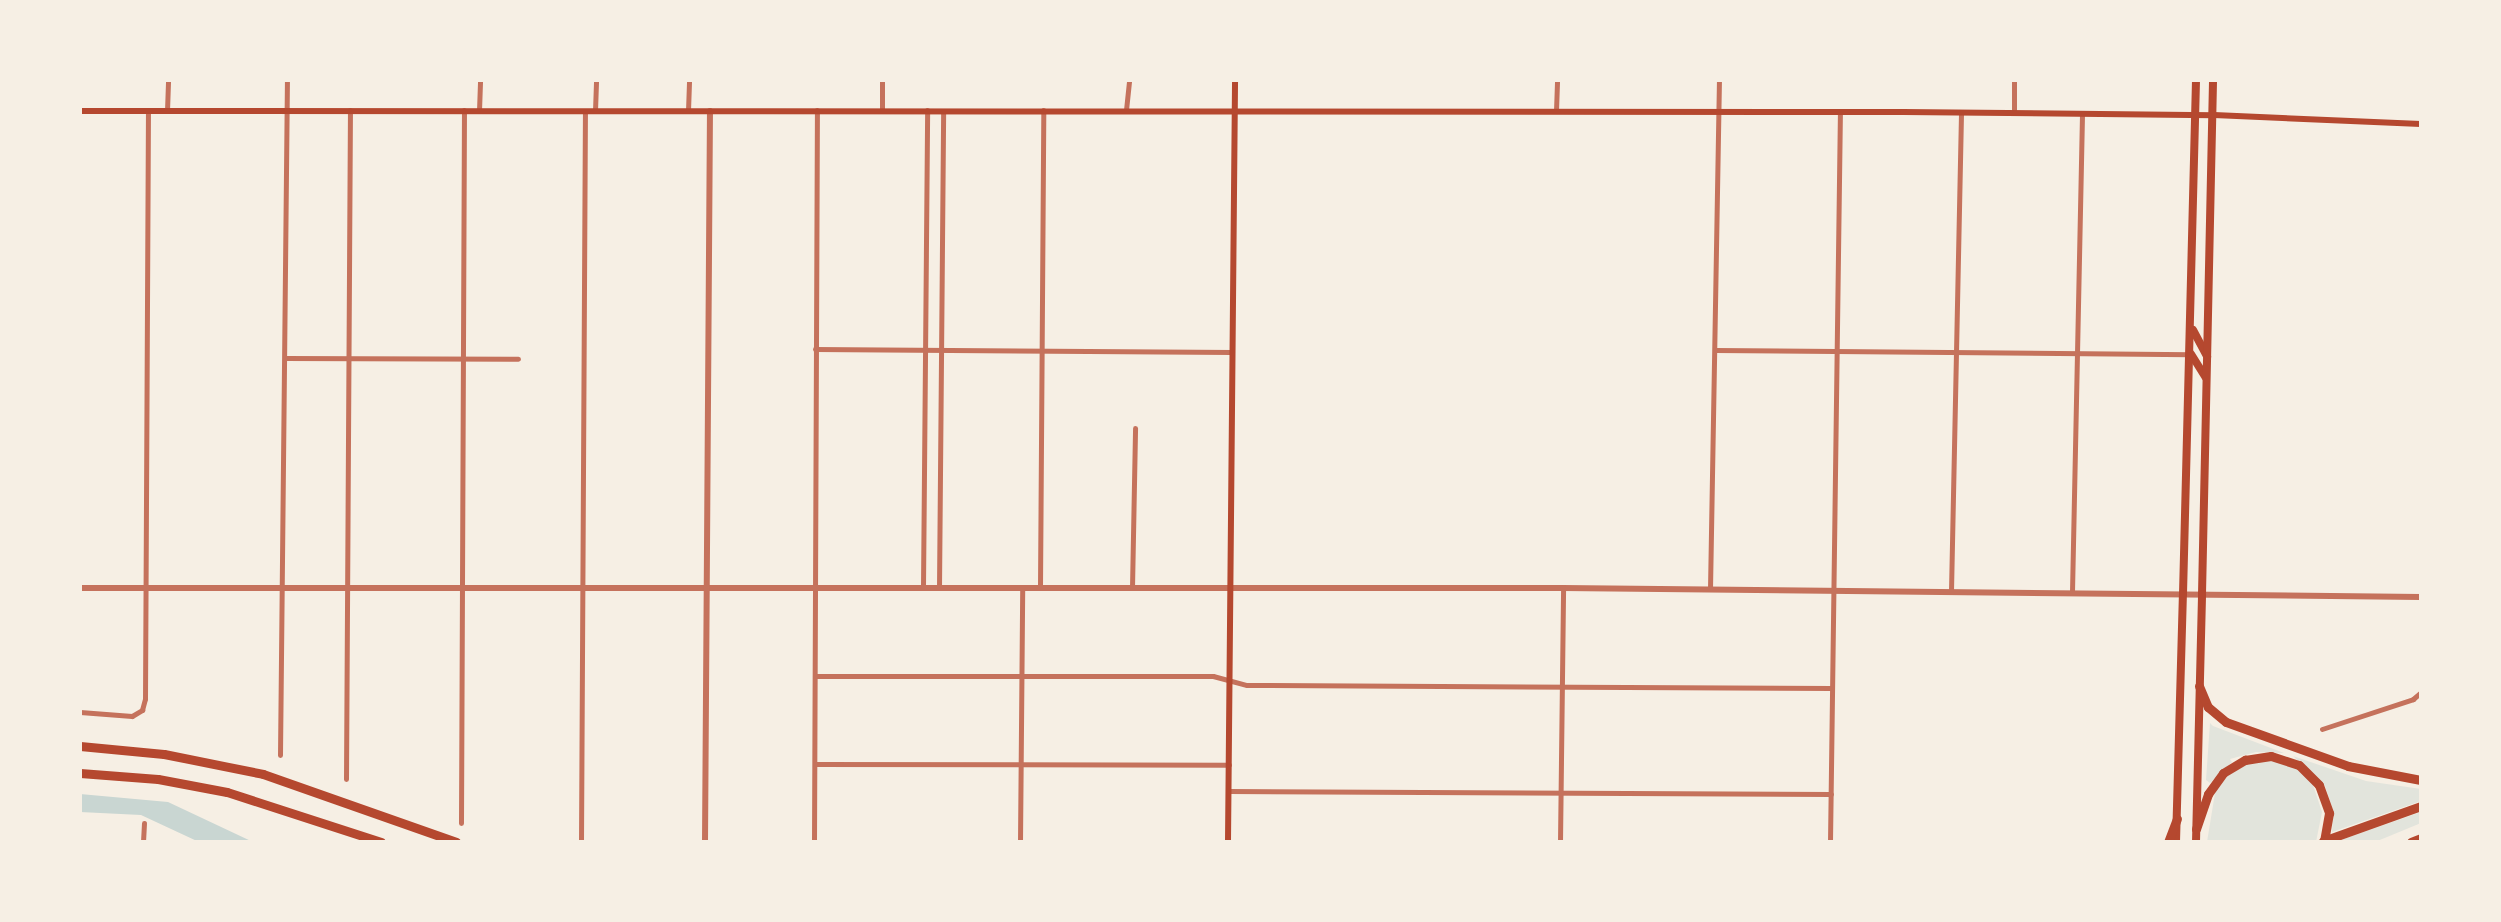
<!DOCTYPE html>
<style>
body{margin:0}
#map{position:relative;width:2501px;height:922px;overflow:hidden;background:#f6efe4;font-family:"DM Sans",sans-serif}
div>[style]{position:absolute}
.green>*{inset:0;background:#e2e4dc}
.water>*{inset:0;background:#c9d6d2}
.minor>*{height:5px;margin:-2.5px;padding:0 2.5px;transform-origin:2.5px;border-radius:2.5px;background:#c5725c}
.tertiary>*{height:6px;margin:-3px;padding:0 3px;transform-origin:3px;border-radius:3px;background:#c5725c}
.secondary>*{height:6px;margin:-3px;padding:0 3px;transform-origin:3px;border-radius:3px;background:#b5482f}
.primary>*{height:8px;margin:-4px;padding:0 4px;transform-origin:4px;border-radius:4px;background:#b5482f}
.trunk>*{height:8px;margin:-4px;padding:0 4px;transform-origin:4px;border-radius:4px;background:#b5482f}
.motorway>*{height:9px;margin:-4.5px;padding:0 4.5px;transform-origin:4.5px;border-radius:4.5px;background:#b5482f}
span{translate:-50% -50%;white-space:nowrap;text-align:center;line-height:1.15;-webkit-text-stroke:8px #f6efe4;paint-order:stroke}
.frame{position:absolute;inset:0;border:82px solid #f6efe4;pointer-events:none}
</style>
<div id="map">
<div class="green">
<i style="clip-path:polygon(2210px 723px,2213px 726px,2284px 753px,2256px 752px,2230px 759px,2232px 762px,2210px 783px,2206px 780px)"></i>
<i style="clip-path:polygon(2293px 756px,2366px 781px,2421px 789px,2421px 801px,2332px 832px,2333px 810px,2325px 786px)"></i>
<i style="clip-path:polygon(2267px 759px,2295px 768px,2312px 782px,2322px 812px,2316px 842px,2207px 842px,2216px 787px,2239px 766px)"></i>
<i style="clip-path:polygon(2421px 812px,2421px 823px,2375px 842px,2335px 842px)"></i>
</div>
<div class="water">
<i style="clip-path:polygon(80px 794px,168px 802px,253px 842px,199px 842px,141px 815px,80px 812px)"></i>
</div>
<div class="minor">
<i style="left:2014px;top:80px;width:32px;rotate:90deg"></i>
<i style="left:882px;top:110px;width:30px;rotate:-90deg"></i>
<i style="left:1126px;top:110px;width:30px;rotate:-84deg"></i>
<i style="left:167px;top:111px;width:31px;rotate:-88deg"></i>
<i style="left:479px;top:111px;width:31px;rotate:-88deg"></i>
<i style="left:595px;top:111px;width:31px;rotate:-88deg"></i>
<i style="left:688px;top:111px;width:31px;rotate:-88deg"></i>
<i style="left:1556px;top:111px;width:31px;rotate:-88deg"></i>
<i style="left:815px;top:349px;width:417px;rotate:0.4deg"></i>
<i style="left:1715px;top:350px;width:476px;rotate:0.5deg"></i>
<i style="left:285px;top:358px;width:233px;rotate:0.2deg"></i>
<i style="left:923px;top:587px;width:477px;rotate:-89.5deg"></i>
<i style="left:1040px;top:587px;width:477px;rotate:-89.6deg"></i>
<i style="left:939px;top:588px;width:477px;rotate:-89.5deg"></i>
<i style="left:1132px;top:588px;width:160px;rotate:-88.9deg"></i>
<i style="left:1710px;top:589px;width:509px;rotate:-88.99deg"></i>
<i style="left:1951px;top:591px;width:478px;rotate:-88.8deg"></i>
<i style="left:2072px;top:592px;width:479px;rotate:-88.8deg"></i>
<i style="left:815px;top:676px;width:398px"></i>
<i style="left:1213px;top:676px;width:35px;rotate:15deg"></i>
<i style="left:1247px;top:685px;width:584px;rotate:0.29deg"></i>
<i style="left:80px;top:712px;width:52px;rotate:4.4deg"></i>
<i style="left:132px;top:716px;width:12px;rotate:-31deg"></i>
<i style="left:142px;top:710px;width:11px;rotate:-75deg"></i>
<i style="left:145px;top:699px;width:588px;rotate:-89.71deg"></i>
<i style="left:2322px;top:729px;width:96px;rotate:-18.2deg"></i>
<i style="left:2413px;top:699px;width:11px;rotate:-41deg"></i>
<i style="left:280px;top:755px;width:675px;rotate:-89.41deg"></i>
<i style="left:815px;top:764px;width:414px;rotate:0.1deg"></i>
<i style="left:346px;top:779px;width:669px;rotate:-89.66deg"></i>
<i style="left:1229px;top:791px;width:602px;rotate:0.29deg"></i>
<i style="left:461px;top:823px;width:713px;rotate:-89.76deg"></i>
<i style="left:143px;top:842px;width:19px;rotate:-87deg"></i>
<i style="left:581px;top:842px;width:731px;rotate:-89.69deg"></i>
<i style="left:814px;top:842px;width:732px;rotate:-89.77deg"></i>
<i style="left:1020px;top:842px;width:254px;rotate:-89.5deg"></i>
<i style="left:1560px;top:842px;width:254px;rotate:-89.3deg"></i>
<i style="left:1830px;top:842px;width:730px;rotate:-89.22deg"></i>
</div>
<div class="tertiary">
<i style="left:80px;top:588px;width:1483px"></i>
<i style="left:1563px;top:588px;width:858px;rotate:0.6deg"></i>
<i style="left:705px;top:842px;width:731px;rotate:-89.61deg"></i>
</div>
<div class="secondary">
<i style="left:80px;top:111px;width:1823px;rotate:0.03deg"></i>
<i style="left:1903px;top:112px;width:311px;rotate:0.6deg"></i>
<i style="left:2214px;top:115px;width:207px;rotate:2.5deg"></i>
<i style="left:1228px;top:842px;width:762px;rotate:-89.47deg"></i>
</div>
<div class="primary">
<i style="left:2193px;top:330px;width:30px;rotate:62deg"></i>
<i style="left:2191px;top:354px;width:28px;rotate:58deg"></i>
<i style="left:2183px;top:594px;width:514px;rotate:-88.55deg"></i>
<i style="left:2202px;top:594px;width:514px;rotate:-88.77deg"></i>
</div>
<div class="trunk">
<i style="left:2176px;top:842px;width:248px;rotate:-88.4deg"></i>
<i style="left:2196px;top:842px;width:248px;rotate:-88.6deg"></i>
</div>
<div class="motorway">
<i style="left:2199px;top:686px;width:23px;rotate:67deg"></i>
<i style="left:2208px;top:707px;width:23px;rotate:40deg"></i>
<i style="left:2226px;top:722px;width:130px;rotate:19.8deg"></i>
<i style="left:2348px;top:766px;width:74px;rotate:10.9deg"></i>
<i style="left:80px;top:746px;width:84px;rotate:5.4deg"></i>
<i style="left:164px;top:754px;width:101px;rotate:11.4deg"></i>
<i style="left:263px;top:774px;width:205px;rotate:19.4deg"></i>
<i style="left:80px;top:773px;width:78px;rotate:4.4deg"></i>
<i style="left:158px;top:779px;width:70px;rotate:10.7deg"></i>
<i style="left:227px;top:792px;width:162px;rotate:18deg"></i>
<i style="left:2196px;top:829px;width:37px;rotate:-71deg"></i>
<i style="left:2208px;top:794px;width:26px;rotate:-54deg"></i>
<i style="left:2223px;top:773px;width:26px;rotate:-31deg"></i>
<i style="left:2245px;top:760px;width:26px;rotate:-9deg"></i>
<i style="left:2271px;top:756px;width:29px;rotate:18deg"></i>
<i style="left:2299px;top:765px;width:28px;rotate:45deg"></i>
<i style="left:2319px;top:785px;width:30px;rotate:70deg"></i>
<i style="left:2329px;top:813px;width:29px;rotate:100deg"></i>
<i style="left:2323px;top:841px;width:104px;rotate:-19.7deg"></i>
<i style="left:2168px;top:842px;width:25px;rotate:-69deg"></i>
<i style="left:2411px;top:842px;width:11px;rotate:-22deg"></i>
</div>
<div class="frame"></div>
</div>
